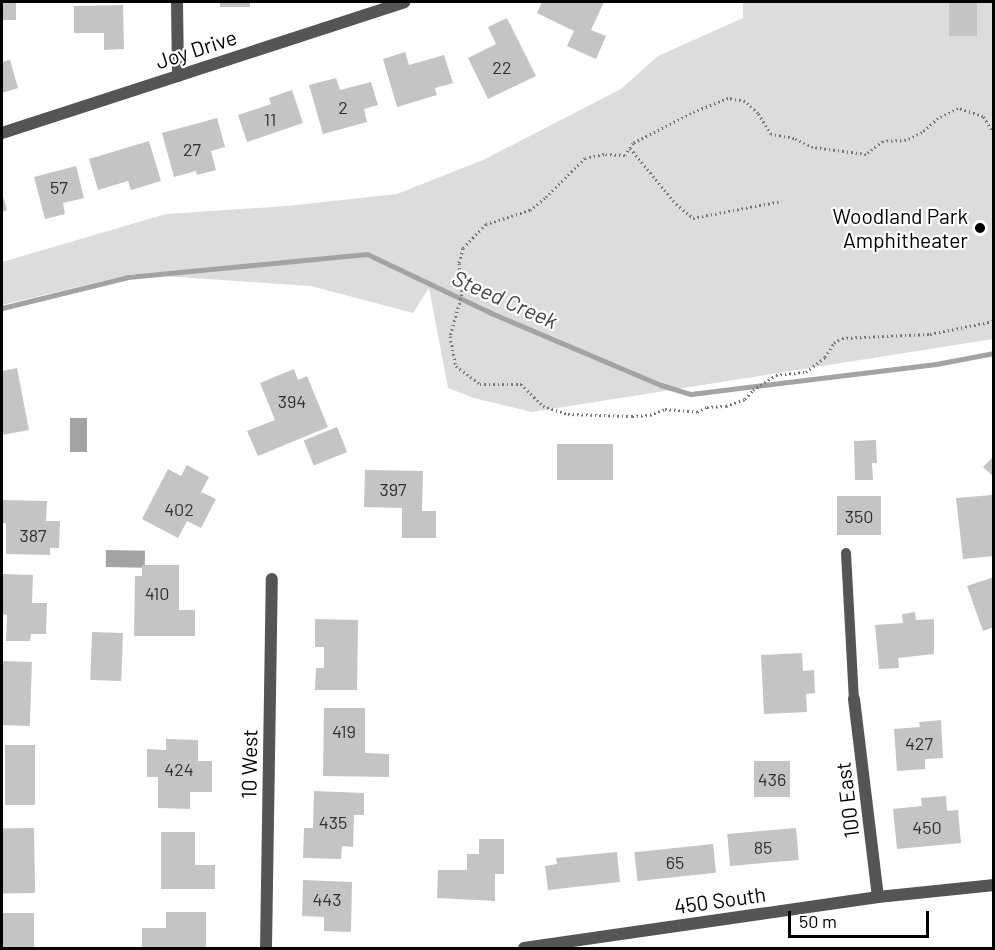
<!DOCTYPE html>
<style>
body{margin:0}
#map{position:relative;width:995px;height:950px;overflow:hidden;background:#fff;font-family:Barlow,sans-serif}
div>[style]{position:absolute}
.green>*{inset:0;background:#dcdcdc}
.water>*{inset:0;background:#a3a3a3;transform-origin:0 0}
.stream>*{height:5px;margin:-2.5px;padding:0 2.5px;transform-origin:2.5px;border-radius:2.5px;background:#a3a3a3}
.building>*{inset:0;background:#c4c4c4;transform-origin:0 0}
.path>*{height:3px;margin-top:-1.5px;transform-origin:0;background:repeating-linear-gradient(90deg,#777 0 1.5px,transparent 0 4.5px)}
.lane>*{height:10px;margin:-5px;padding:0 5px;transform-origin:5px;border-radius:5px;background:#555}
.street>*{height:12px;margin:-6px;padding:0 6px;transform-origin:6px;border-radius:6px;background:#555}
.dots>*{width:16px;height:16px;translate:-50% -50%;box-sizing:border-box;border:3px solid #fff;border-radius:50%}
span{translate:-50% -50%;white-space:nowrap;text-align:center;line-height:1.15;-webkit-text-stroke:4.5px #fff;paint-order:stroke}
.number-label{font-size:18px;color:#313131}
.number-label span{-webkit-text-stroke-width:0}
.street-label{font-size:21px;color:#000}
.poi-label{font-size:21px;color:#000}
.right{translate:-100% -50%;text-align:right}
.water-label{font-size:22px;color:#444;font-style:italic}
.frame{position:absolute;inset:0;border:3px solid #000;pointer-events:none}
.scale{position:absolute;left:788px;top:911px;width:141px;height:27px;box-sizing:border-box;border:3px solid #000;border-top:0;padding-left:8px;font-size:18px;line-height:21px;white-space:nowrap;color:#000;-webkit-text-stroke:4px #fff;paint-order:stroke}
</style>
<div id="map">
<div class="green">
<i style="clip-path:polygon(743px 2px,993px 2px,993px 339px,532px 412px,474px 398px,448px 388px,429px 288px,413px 313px,311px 286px,132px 274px,2px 305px,2px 262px,166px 214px,287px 206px,397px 194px,483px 160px,621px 89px,658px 56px,743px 18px)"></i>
</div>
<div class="water">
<i style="left:70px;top:418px;width:17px;height:34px"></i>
<i style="left:106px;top:550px;width:39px;height:17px;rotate:1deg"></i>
</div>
<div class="stream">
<i style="left:2px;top:308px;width:130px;rotate:-13.8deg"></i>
<i style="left:128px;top:277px;width:240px;rotate:-5.5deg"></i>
<i style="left:367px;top:254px;width:137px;rotate:25.4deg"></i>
<i style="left:491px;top:313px;width:185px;rotate:23deg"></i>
<i style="left:661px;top:385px;width:31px;rotate:17deg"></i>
<i style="left:691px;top:394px;width:247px;rotate:-7deg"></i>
<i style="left:936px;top:364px;width:59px;rotate:-10.7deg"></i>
</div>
<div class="building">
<i style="left:2px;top:2px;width:14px;height:18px"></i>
<i style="left:220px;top:2px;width:30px;height:5px"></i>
<i style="clip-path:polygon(542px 2px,604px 2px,591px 30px,606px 36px,596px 59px,567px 46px,574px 31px,537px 13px)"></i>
<i style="left:949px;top:2px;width:28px;height:34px"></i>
<i style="clip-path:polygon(123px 5px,124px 49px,104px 50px,104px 33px,74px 33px,74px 6px)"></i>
<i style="clip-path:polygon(507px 18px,536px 76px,488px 99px,468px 58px,496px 44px,488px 27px)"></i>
<i style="clip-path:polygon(405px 52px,409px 65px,444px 55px,453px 83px,435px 88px,437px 95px,397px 107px,383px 59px)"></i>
<i style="clip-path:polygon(10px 60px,18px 88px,2px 93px,2px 62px)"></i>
<i style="clip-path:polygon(336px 78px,340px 90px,371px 82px,378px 105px,364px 109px,367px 122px,323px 134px,309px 85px)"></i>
<i style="clip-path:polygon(292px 90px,303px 123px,247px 142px,238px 115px,271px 104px,269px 98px)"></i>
<i style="clip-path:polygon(217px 118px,225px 147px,211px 151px,216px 170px,197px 175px,196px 171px,174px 177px,162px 133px)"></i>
<i style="clip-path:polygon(149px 141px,161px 181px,131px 190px,128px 181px,98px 190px,89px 159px)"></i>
<i style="clip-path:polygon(76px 166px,84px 198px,63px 203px,65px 214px,45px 219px,34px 177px)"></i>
<i style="clip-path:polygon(2px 193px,7px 210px,2px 212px)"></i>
<i style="clip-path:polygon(17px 368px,29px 430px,2px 435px,2px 371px)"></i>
<i style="clip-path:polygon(294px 369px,298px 380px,307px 376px,328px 427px,258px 456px,247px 431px,275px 420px,260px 383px)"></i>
<i style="left:337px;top:427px;width:27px;height:36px;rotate:68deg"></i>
<i style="clip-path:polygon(876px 440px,877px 463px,872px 463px,873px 480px,855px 480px,854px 441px)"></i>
<i style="left:613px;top:444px;width:36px;height:56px;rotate:90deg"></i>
<i style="clip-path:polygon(994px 456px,994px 477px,983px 467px)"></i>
<i style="clip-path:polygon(187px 465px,209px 477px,201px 492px,216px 499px,201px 528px,187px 521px,178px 538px,142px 519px,168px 469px,181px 476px)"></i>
<i style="clip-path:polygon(365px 470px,423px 471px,422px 511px,436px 511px,436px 538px,402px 538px,402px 508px,364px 507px)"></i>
<i style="clip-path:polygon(992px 495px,994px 556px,963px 559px,956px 498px)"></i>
<i style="left:881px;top:496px;width:39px;height:44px;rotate:90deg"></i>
<i style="clip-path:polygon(2px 500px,47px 501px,46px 521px,60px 521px,59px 548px,50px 548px,50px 555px,6px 554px,6px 523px,2px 523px)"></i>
<i style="clip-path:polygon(142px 565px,179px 565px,179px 610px,195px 610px,195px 636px,134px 636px,135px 576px,142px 576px)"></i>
<i style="clip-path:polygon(2px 574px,33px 575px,32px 603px,47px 603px,46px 634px,31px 634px,30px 641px,6px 641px,7px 615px,2px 614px)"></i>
<i style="clip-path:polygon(994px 577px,994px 627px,983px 631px,967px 586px)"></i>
<i style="clip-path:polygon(915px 612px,916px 620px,934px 619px,934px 654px,898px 658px,899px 668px,879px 669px,875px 625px,903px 623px,902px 614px)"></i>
<i style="clip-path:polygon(315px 619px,358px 620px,357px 690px,315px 690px,316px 668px,324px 668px,324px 647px,315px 647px)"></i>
<i style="left:92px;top:632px;width:31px;height:48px;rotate:2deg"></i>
<i style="clip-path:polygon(802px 653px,803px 671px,814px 670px,815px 693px,806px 694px,807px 712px,764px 714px,761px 655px)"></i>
<i style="left:2px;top:661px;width:30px;height:64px;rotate:2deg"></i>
<i style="clip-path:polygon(324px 708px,365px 708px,365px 753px,389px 754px,389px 777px,323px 776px)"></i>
<i style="clip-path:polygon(941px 720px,943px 758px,925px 759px,925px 769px,897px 771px,894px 729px,920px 727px,919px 722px)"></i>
<i style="clip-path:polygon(166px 739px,198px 740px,198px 761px,212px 761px,212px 792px,190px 792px,190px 809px,158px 808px,158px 777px,147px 777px,147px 749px,166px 750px)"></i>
<i style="left:5px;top:745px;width:30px;height:60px"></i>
<i style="left:790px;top:761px;width:36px;height:36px;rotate:90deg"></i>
<i style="clip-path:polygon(314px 791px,364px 793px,364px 815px,354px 815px,353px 847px,342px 846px,341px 859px,303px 858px,304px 828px,313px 828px)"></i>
<i style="clip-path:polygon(946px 796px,947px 811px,958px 810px,961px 843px,897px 849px,893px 809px,922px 806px,921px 798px)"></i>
<i style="left:34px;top:828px;width:65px;height:32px;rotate:89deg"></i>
<i style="left:796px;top:828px;width:32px;height:69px;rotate:85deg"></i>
<i style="clip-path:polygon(161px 832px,195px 832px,195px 865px,215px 865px,215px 889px,161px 889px)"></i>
<i style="clip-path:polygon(479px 839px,504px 839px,504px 874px,495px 874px,495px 901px,437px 898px,438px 870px,467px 870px,467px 854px,479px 854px)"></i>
<i style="left:713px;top:844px;width:29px;height:79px;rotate:84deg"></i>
<i style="clip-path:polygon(617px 852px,620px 882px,548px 890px,545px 866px,557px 864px,556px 858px)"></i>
<i style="clip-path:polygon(303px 880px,352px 882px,351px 932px,324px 931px,324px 917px,302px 916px)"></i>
<i style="clip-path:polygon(166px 912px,206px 912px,206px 948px,142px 948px,142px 928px,166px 928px)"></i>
<i style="left:2px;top:913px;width:32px;height:35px"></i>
</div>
<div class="path">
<i style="left:994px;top:133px;width:20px;rotate:-123deg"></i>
<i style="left:983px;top:116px;width:26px;rotate:-162deg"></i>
<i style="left:958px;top:108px;width:22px;rotate:153deg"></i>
<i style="left:938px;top:118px;width:21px;rotate:139deg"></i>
<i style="left:922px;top:132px;width:18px;rotate:153deg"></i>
<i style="left:906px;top:140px;width:23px;rotate:178deg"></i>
<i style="left:883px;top:141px;width:21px;rotate:143deg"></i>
<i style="left:866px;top:154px;width:53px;rotate:-172.5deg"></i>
<i style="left:813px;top:147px;width:21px;rotate:-155deg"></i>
<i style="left:794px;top:138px;width:23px;rotate:-170deg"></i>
<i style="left:771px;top:134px;width:25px;rotate:-122deg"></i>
<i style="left:758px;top:113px;width:18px;rotate:-137deg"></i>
<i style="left:745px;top:101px;width:17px;rotate:-170deg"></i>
<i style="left:728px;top:98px;width:40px;rotate:158deg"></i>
<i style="left:691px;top:113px;width:65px;rotate:152.7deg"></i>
<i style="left:633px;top:143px;width:14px;rotate:124deg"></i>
<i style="left:625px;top:155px;width:21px;rotate:-177deg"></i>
<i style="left:604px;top:154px;width:19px;rotate:168deg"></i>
<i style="left:585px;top:158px;width:57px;rotate:135deg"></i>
<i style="left:545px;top:198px;width:19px;rotate:141deg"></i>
<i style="left:530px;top:210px;width:46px;rotate:162.3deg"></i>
<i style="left:486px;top:224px;width:33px;rotate:134deg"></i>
<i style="left:463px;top:248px;width:16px;rotate:105deg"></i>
<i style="left:459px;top:263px;width:31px;rotate:84deg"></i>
<i style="left:462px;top:294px;width:44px;rotate:105.9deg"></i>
<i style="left:450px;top:336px;width:31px;rotate:79deg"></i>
<i style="left:456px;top:366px;width:30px;rotate:37deg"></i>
<i style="left:480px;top:384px;width:41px"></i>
<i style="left:521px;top:384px;width:31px;rotate:45deg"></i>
<i style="left:543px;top:406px;width:26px;rotate:18deg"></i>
<i style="left:568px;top:414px;width:64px;rotate:1.8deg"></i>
<i style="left:632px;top:416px;width:18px;rotate:-3deg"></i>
<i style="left:650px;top:415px;width:16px;rotate:-22deg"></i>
<i style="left:665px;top:409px;width:32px;rotate:5deg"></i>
<i style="left:697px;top:412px;width:11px;rotate:-27deg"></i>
<i style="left:707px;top:407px;width:19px;rotate:-3deg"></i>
<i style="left:726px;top:406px;width:20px;rotate:-20deg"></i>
<i style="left:745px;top:399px;width:12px;rotate:-48deg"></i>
<i style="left:753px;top:390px;width:27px;rotate:-33deg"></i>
<i style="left:776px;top:375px;width:30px;rotate:-6deg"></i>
<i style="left:806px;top:372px;width:24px;rotate:-38deg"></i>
<i style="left:825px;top:357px;width:17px;rotate:-57deg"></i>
<i style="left:834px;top:343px;width:9px;rotate:-32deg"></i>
<i style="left:842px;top:338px;width:88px;rotate:-2.6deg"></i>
<i style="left:930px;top:334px;width:65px;rotate:-11.5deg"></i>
<i style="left:630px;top:148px;width:72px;rotate:50.6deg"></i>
<i style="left:676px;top:204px;width:22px;rotate:39deg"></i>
<i style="left:693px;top:218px;width:90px;rotate:-10.9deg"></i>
</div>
<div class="lane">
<i style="left:846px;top:553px;width:146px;rotate:86.9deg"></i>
</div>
<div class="street">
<i style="left:177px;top:2px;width:74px;rotate:89.2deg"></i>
<i style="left:2px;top:133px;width:423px;rotate:-18deg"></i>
<i style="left:854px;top:699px;width:199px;rotate:83.1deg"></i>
<i style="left:266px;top:948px;width:369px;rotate:-89.1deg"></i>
<i style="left:524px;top:948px;width:358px;rotate:-8.2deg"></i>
<i style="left:878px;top:897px;width:117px;rotate:-5.9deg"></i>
</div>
<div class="dots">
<i style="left:980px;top:228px;background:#000"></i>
</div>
<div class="number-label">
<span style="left:502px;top:67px">22</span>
<span style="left:343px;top:107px">2</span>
<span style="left:270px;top:119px">11</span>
<span style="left:192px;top:149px">27</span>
<span style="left:59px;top:187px">57</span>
<span style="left:292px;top:401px">394</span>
<span style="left:393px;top:489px">397</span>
<span style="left:179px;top:509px">402</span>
<span style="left:859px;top:516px">350</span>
<span style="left:33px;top:535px">387</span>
<span style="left:157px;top:593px">410</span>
<span style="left:344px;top:731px">419</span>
<span style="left:919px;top:743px">427</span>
<span style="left:179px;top:769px">424</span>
<span style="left:772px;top:779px">436</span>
<span style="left:333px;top:822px">435</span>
<span style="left:927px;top:827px">450</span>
<span style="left:763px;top:847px">85</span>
<span style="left:675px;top:862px">65</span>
<span style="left:327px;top:899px">443</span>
</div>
<div class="street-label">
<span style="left:196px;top:49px;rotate:-18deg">Joy Drive</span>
<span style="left:249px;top:764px;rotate:-89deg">10 West</span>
<span style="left:847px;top:800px;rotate:-97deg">100 East</span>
<span style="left:720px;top:900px;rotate:-8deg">450 South</span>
</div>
<div class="poi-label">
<span class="right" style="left:968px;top:228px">Woodland Park<br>Amphitheater</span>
</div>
<div class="water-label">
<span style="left:505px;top:299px;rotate:24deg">Steed Creek</span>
</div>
<div class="frame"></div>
<div class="scale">50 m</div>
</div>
